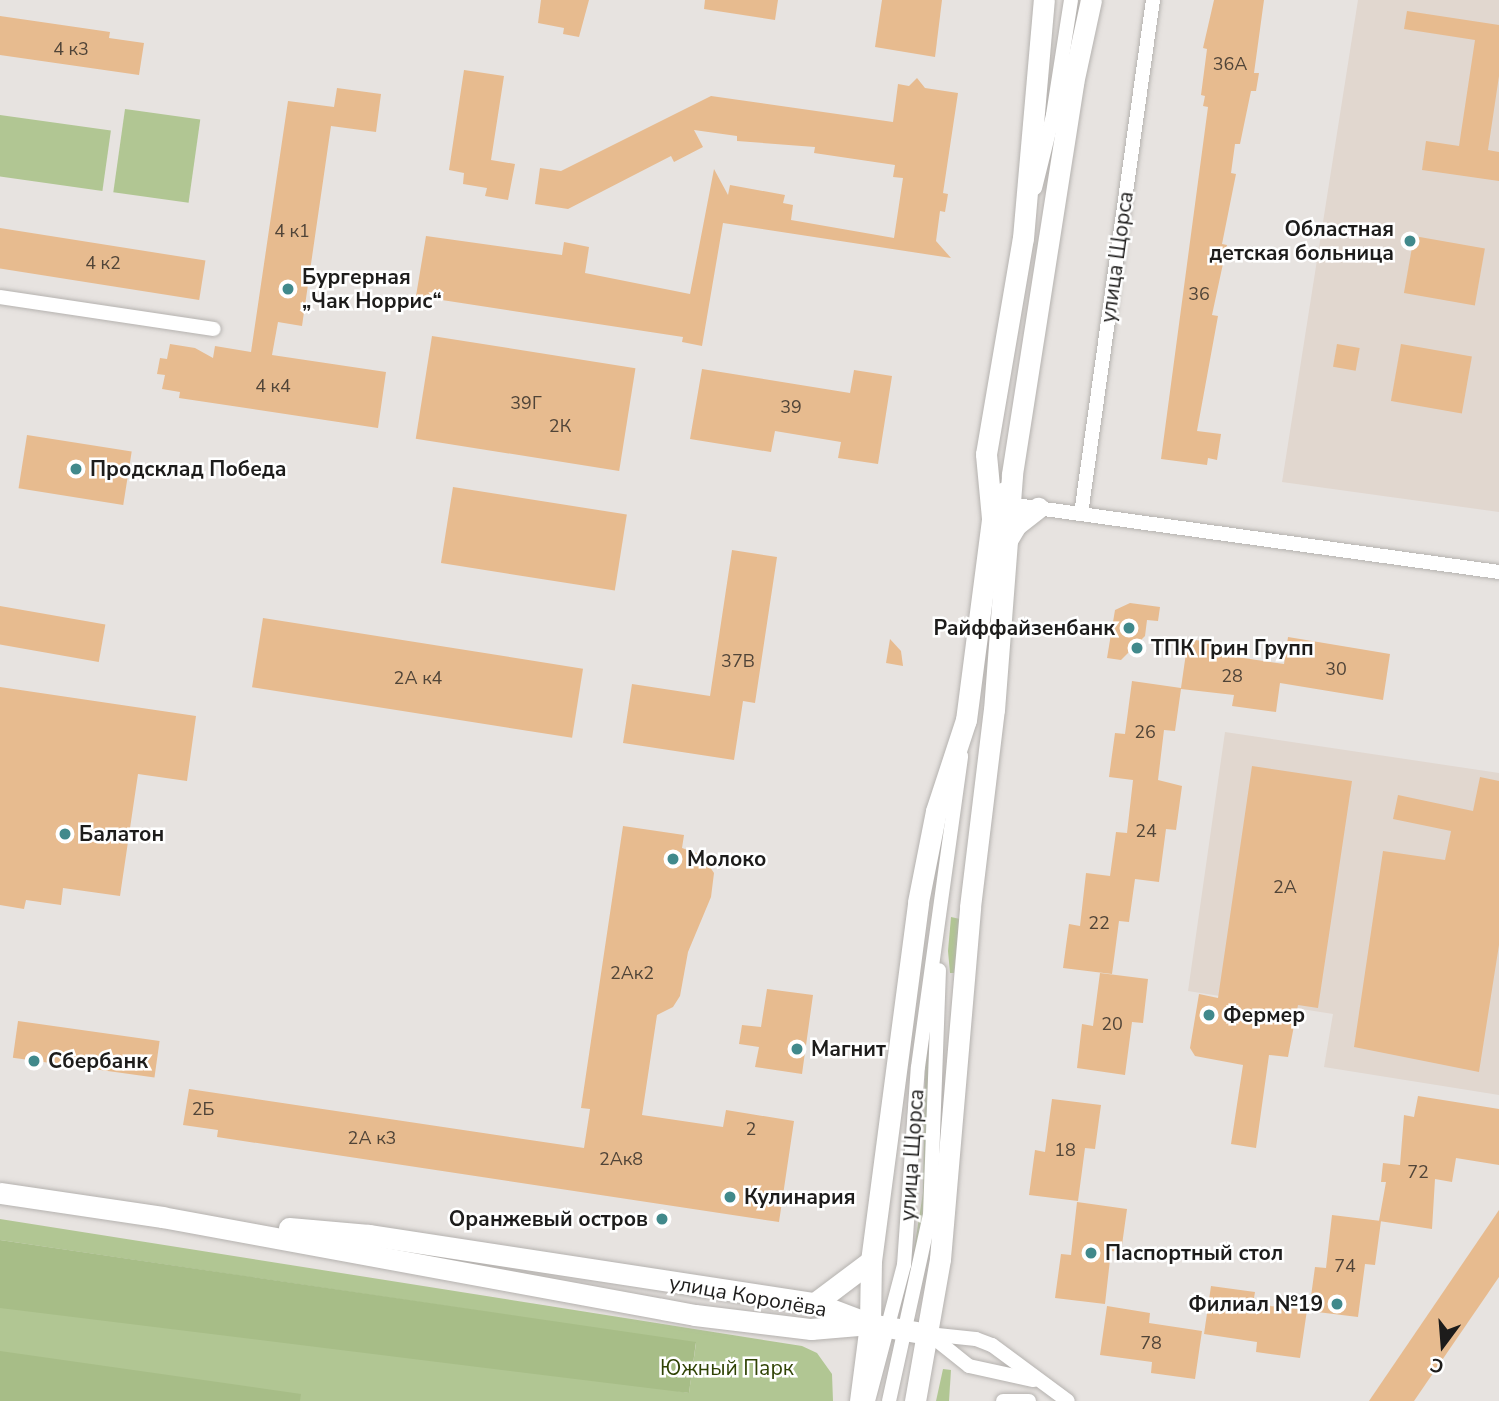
<!DOCTYPE html>
<meta charset="utf-8">
<style>
body{margin:0}
#map{position:relative;width:1499px;height:1401px;overflow:hidden;background:#e7e3e0;font-family:"Nunito Sans",sans-serif}
div>[style]{position:absolute}
.built>*{inset:0;background:#e1d7cf}
.green>*{inset:0;background:#b1c693;transform-origin:0 0}
.forest>*{inset:0;background:#a7bd87}
.building>*{inset:0;background:#e7bb8f;transform-origin:0 0}
.roads{filter:drop-shadow(0 0 2px #b5b2af) drop-shadow(0 0 2px #b5b2af)}
.street>*{height:14px;margin:-7px;padding:0 7px;transform-origin:7px;border-radius:7px;background:#fff}
.secondary>*{height:21px;margin:-10.5px;padding:0 10.5px;transform-origin:10.5px;border-radius:10.5px;background:#fff}
.dots>*{width:19px;height:19px;translate:-50% -50%;box-sizing:border-box;border:4px solid #fff;border-radius:50%}
span{translate:-50% -50%;white-space:nowrap;text-align:center;line-height:1.15;-webkit-text-stroke:5px #fff;paint-order:stroke}
.number-label{font-size:18px;color:#504438}
.number-label span{-webkit-text-stroke-width:0}
.poi-label{font-size:21px;color:#1d1c1b;font-weight:700}
.right{translate:-100% -50%;text-align:right}
.left{translate:0 -50%;text-align:left}
.street-label{font-size:21px;color:#1d1c1b}
.park-label{font-size:21px;color:#304305}
.north{position:absolute;left:1408px;top:1310px;width:70px;height:70px;-webkit-text-stroke:5px #fff;paint-order:stroke;rotate:196deg;font-size:19px;font-weight:700;line-height:28px;text-align:center;color:#1d1c1b}
.north::after{content:'';display:block;margin:auto;width:24px;height:32px;background:#1d1c1b;clip-path:polygon(50% 0,100% 100%,50% 72%,0 100%)}
</style>
<div id="map">
<div class="built">
<i style="clip-path:polygon(1358px 0,1499px 0,1499px 512px,1282px 482px)"></i>
<i style="clip-path:polygon(1225px 732px,1499px 773px,1499px 1095px,1324px 1067px,1333px 1014px,1188px 991px)"></i>
</div>
<div class="green">
<i style="left:125px;top:109px;width:76px;height:84px;rotate:8deg"></i>
<i style="left:0;top:115px;width:112px;height:61px;rotate:8deg"></i>
<i style="clip-path:polygon(951px 917px,960px 919px,954px 973px,950px 973px,948px 951px)"></i>
<i style="clip-path:polygon(934px 980px,923px 1227px,910px 1276px,923px 1193px,926px 1035px)"></i>
<i style="clip-path:polygon(0 1219px,802px 1346px,817px 1353px,832px 1374px,833px 1401px,0 1401px,0 1271px,689px 1393px,696px 1343px,0 1240px)"></i>
<i style="clip-path:polygon(943px 1369px,951px 1370px,949px 1401px,936px 1401px)"></i>
</div>
<div class="forest">
<i style="clip-path:polygon(0 1240px,696px 1342px,689px 1393px,0 1308px)"></i>
<i style="clip-path:polygon(0 1351px,301px 1394px,300px 1401px,0 1401px)"></i>
</div>
<div class="building">
<i style="clip-path:polygon(541px 0,589px 0,579px 37px,563px 34px,564px 28px,538px 23px)"></i>
<i style="clip-path:polygon(705px 0,778px 0,775px 20px,704px 9px)"></i>
<i style="clip-path:polygon(882px 0,942px 0,935px 57px,875px 47px)"></i>
<i style="clip-path:polygon(1214px 0,1264px 0,1254px 73px,1259px 73px,1256px 91px,1251px 91px,1240px 144px,1235px 144px,1231px 173px,1236px 174px,1222px 244px,1227px 245px,1212px 315px,1218px 316px,1197px 431px,1221px 434px,1217px 460px,1208px 458px,1207px 465px,1161px 459px,1208px 107px,1203px 106px,1205px 96px,1201px 95px,1207px 49px,1203px 48px)"></i>
<i style="clip-path:polygon(1407px 11px,1499px 25px,1499px 76px,1488px 150px,1499px 152px,1499px 181px,1422px 170px,1426px 141px,1459px 146px,1475px 40px,1404px 29px)"></i>
<i style="clip-path:polygon(0 16px,110px 32px,109px 38px,144px 43px,139px 75px,0 55px)"></i>
<i style="clip-path:polygon(464px 70px,504px 76px,491px 160px,515px 164px,508px 200px,485px 196px,487px 188px,463px 184px,464px 173px,449px 170px)"></i>
<i style="clip-path:polygon(917px 78px,925px 88px,958px 93px,943px 193px,948px 194px,945px 212px,940px 211px,936px 241px,951px 258px,723px 223px,702px 346px,682px 342px,683px 337px,416px 296px,426px 236px,562px 255px,564px 242px,589px 247px,585px 273px,690px 294px,714px 169px,728px 195px,730px 185px,785px 195px,783px 203px,793px 205px,791px 220px,894px 238px,903px 178px,893px 177px,895px 165px,814px 153px,815px 147px,737px 141px,737px 136px,694px 130px,703px 147px,674px 162px,671px 156px,568px 209px,535px 204px,540px 168px,561px 171px,711px 96px,893px 122px,898px 84px,909px 86px)"></i>
<i style="clip-path:polygon(337px 88px,381px 94px,376px 132px,331px 126px,302px 326px,278px 322px,272px 355px,386px 372px,378px 428px,179px 398px,180px 392px,162px 389px,165px 375px,157px 374px,160px 358px,167px 359px,170px 344px,195px 348px,213px 358px,215px 346px,251px 352px,288px 101px,334px 107px)"></i>
<i style="left:0;top:228px;width:208px;height:40px;rotate:9deg"></i>
<i style="left:1414px;top:236px;width:72px;height:58px;rotate:10deg"></i>
<i style="left:432px;top:336px;width:206px;height:104px;rotate:9deg"></i>
<i style="left:1337px;top:344px;width:23px;height:23px;rotate:10deg"></i>
<i style="left:1401px;top:344px;width:72px;height:58px;rotate:10deg"></i>
<i style="clip-path:polygon(702px 369px,850px 393px,854px 370px,892px 376px,878px 464px,838px 458px,841px 442px,775px 431px,771px 452px,690px 439px)"></i>
<i style="left:27px;top:435px;width:106px;height:54px;rotate:9deg"></i>
<i style="left:453px;top:487px;width:176px;height:77px;rotate:9deg"></i>
<i style="clip-path:polygon(732px 550px,777px 557px,755px 703px,743px 701px,734px 760px,623px 743px,632px 684px,710px 696px)"></i>
<i style="clip-path:polygon(1130px 603px,1160px 607px,1158px 621px,1147px 620px,1145px 636px,1121px 660px,1107px 658px,1115px 610px)"></i>
<i style="left:0;top:606px;width:107px;height:38px;rotate:10deg"></i>
<i style="left:263px;top:618px;width:324px;height:70px;rotate:9deg"></i>
<i style="clip-path:polygon(1288px 637px,1390px 654px,1383px 700px,1280px 683px,1276px 712px,1232px 706px,1234px 695px,1181px 689px,1175px 731px,1164px 730px,1158px 780px,1182px 786px,1176px 830px,1166px 829px,1159px 882px,1135px 879px,1129px 922px,1119px 921px,1112px 974px,1063px 968px,1069px 924px,1080px 926px,1086px 873px,1110px 876px,1116px 832px,1127px 833px,1133px 780px,1109px 777px,1115px 733px,1125px 734px,1132px 681px,1181px 688px,1188px 639px,1232px 645px,1230px 656px,1284px 664px)"></i>
<i style="clip-path:polygon(890px 639px,901px 651px,903px 666px,886px 663px)"></i>
<i style="clip-path:polygon(0 687px,196px 716px,187px 781px,138px 774px,120px 896px,63px 888px,61px 905px,26px 900px,24px 909px,0 905px)"></i>
<i style="clip-path:polygon(1252px 766px,1352px 781px,1318px 1008px,1298px 1005px,1288px 1057px,1269px 1055px,1256px 1148px,1231px 1144px,1243px 1065px,1195px 1056px,1190px 1048px,1199px 994px,1218px 998px)"></i>
<i style="clip-path:polygon(1480px 777px,1499px 781px,1499px 945px,1479px 1072px,1354px 1047px,1383px 851px,1445px 860px,1451px 831px,1393px 819px,1398px 795px,1473px 811px)"></i>
<i style="clip-path:polygon(623px 826px,684px 835px,682px 848px,702px 855px,714px 873px,711px 897px,688px 952px,680px 996px,673px 1007px,657px 1015px,642px 1115px,723px 1127px,726px 1110px,794px 1121px,779px 1222px,217px 1137px,218px 1130px,183px 1125px,189px 1089px,584px 1148px,590px 1109px,581px 1108px)"></i>
<i style="clip-path:polygon(1100px 973px,1148px 979px,1143px 1023px,1132px 1022px,1125px 1075px,1077px 1068px,1082px 1024px,1093px 1026px)"></i>
<i style="clip-path:polygon(767px 989px,813px 995px,802px 1074px,755px 1067px,759px 1047px,739px 1044px,742px 1025px,761px 1027px)"></i>
<i style="left:18px;top:1021px;width:143px;height:37px;rotate:8deg"></i>
<i style="clip-path:polygon(1418px 1096px,1499px 1109px,1499px 1165px,1456px 1158px,1452px 1182px,1435px 1179px,1432px 1229px,1379px 1221px,1386px 1182px,1381px 1182px,1383px 1163px,1400px 1165px,1404px 1115px,1414px 1117px)"></i>
<i style="clip-path:polygon(1052px 1099px,1101px 1105px,1095px 1149px,1085px 1148px,1078px 1201px,1029px 1195px,1035px 1150px,1045px 1152px)"></i>
<i style="clip-path:polygon(1077px 1202px,1127px 1209px,1121px 1252px,1111px 1251px,1105px 1304px,1055px 1298px,1061px 1254px,1071px 1255px)"></i>
<i style="clip-path:polygon(1499px 1210px,1499px 1277px,1414px 1401px,1369px 1401px)"></i>
<i style="clip-path:polygon(1332px 1215px,1381px 1221px,1375px 1265px,1365px 1264px,1358px 1317px,1309px 1311px,1315px 1267px,1326px 1268px)"></i>
<i style="clip-path:polygon(1211px 1286px,1255px 1292px,1253px 1304px,1307px 1310px,1300px 1358px,1256px 1352px,1257px 1342px,1204px 1334px)"></i>
<i style="clip-path:polygon(1107px 1306px,1150px 1313px,1149px 1323px,1202px 1331px,1195px 1379px,1151px 1373px,1152px 1362px,1100px 1355px)"></i>
</div>
<div class="roads">
<div class="street">
<i style="left:1035px;top:188px;width:75px;rotate:-76.1deg"></i>
<i style="left:1053px;top:115px;width:116px;rotate:-81.1deg"></i>
<i style="left:0;top:297px;width:216px;rotate:8.5deg"></i>
<i style="left:1001px;top:503px;width:503px;rotate:7.89deg"></i>
<i style="left:1081px;top:514px;width:519px;rotate:-82.03deg"></i>
<i style="left:928px;top:1334px;width:48px;rotate:5.9deg"></i>
<i style="left:976px;top:1339px;width:17px;rotate:21deg"></i>
<i style="left:992px;top:1345px;width:94px;rotate:36.4deg"></i>
<i style="left:929px;top:1334px;width:51px;rotate:38.7deg"></i>
<i style="left:969px;top:1366px;width:66px;rotate:12.3deg"></i>
<i style="left:868px;top:1401px;width:141px;rotate:-75.2deg"></i>
<i style="left:904px;top:1265px;width:198px;rotate:-86deg"></i>
<i style="left:918px;top:1067px;width:314px;rotate:-82.1deg"></i>
<i style="left:889px;top:1401px;width:190px;rotate:-77.6deg"></i>
<i style="left:930px;top:1215px;width:245px;rotate:-87.9deg"></i>
<i style="left:1003px;top:1401px;width:26px"></i>
</div>
<div class="secondary">
<i style="left:992px;top:518px;width:64px;rotate:-95.4deg"></i>
<i style="left:986px;top:454px;width:219px;rotate:-80.3deg"></i>
<i style="left:1023px;top:238px;width:239px;rotate:-85deg"></i>
<i style="left:1007px;top:540px;width:17px;rotate:-59deg"></i>
<i style="left:1016px;top:525px;width:28px;rotate:-38deg"></i>
<i style="left:0;top:1193px;width:164px;rotate:8.4deg"></i>
<i style="left:162px;top:1217px;width:542px;rotate:10.42deg"></i>
<i style="left:695px;top:1315px;width:117px;rotate:6.9deg"></i>
<i style="left:811px;top:1329px;width:59px;rotate:-4.8deg"></i>
<i style="left:289px;top:1228px;width:80px;rotate:5deg"></i>
<i style="left:369px;top:1235px;width:451px;rotate:8.7deg"></i>
<i style="left:815px;top:1303px;width:59px;rotate:20.9deg"></i>
<i style="left:870px;top:1324px;width:59px;rotate:9.8deg"></i>
<i style="left:815px;top:1303px;width:70px;rotate:-36.9deg"></i>
<i style="left:871px;top:1261px;width:362px;rotate:-82.5deg"></i>
<i style="left:918px;top:902px;width:93px;rotate:-78.8deg"></i>
<i style="left:936px;top:811px;width:96px;rotate:-71.8deg"></i>
<i style="left:966px;top:720px;width:202px;rotate:-82.6deg"></i>
<i style="left:992px;top:520px;width:30px;rotate:-67deg"></i>
<i style="left:860px;top:1401px;width:78px;rotate:-82.6deg"></i>
<i style="left:870px;top:1324px;width:63px;rotate:-89.1deg"></i>
<i style="left:915px;top:1401px;width:144px;rotate:-80deg"></i>
<i style="left:940px;top:1259px;width:353px;rotate:-85.1deg"></i>
<i style="left:970px;top:907px;width:198px;rotate:-83.1deg"></i>
<i style="left:994px;top:710px;width:237px;rotate:-85.6deg"></i>
<i style="left:1012px;top:474px;width:396px;rotate:-81.1deg"></i>
<i style="left:1073px;top:83px;width:85px;rotate:-77.8deg"></i>
</div>
</div>
<div class="dots">
<i style="left:1410px;top:241px;background:#41898b"></i>
<i style="left:288px;top:289px;background:#41898b"></i>
<i style="left:76px;top:469px;background:#41898b"></i>
<i style="left:1129px;top:628px;background:#41898b"></i>
<i style="left:1137px;top:648px;background:#41898b"></i>
<i style="left:65px;top:834px;background:#41898b"></i>
<i style="left:673px;top:859px;background:#41898b"></i>
<i style="left:1209px;top:1015px;background:#41898b"></i>
<i style="left:797px;top:1049px;background:#41898b"></i>
<i style="left:34px;top:1061px;background:#41898b"></i>
<i style="left:730px;top:1197px;background:#41898b"></i>
<i style="left:662px;top:1219px;background:#41898b"></i>
<i style="left:1091px;top:1253px;background:#41898b"></i>
<i style="left:1337px;top:1304px;background:#41898b"></i>
</div>
<div class="number-label">
<span style="left:71px;top:49px">4 к3</span>
<span style="left:1230px;top:64px">36А</span>
<span style="left:292px;top:231px">4 к1</span>
<span style="left:103px;top:263px">4 к2</span>
<span style="left:1199px;top:294px">36</span>
<span style="left:273px;top:386px">4 к4</span>
<span style="left:526px;top:403px">39Г</span>
<span style="left:791px;top:407px">39</span>
<span style="left:560px;top:426px">2К</span>
<span style="left:738px;top:661px">37В</span>
<span style="left:1336px;top:669px">30</span>
<span style="left:1232px;top:676px">28</span>
<span style="left:418px;top:678px">2А к4</span>
<span style="left:1145px;top:732px">26</span>
<span style="left:1146px;top:831px">24</span>
<span style="left:1285px;top:887px">2А</span>
<span style="left:1099px;top:923px">22</span>
<span style="left:632px;top:973px">2Ак2</span>
<span style="left:1112px;top:1024px">20</span>
<span style="left:203px;top:1109px">2Б</span>
<span style="left:751px;top:1129px">2</span>
<span style="left:372px;top:1138px">2А к3</span>
<span style="left:1065px;top:1150px">18</span>
<span style="left:621px;top:1159px">2Ак8</span>
<span style="left:1418px;top:1172px">72</span>
<span style="left:1345px;top:1266px">74</span>
<span style="left:1151px;top:1343px">78</span>
</div>
<div class="poi-label">
<span class="right" style="left:1394px;top:241px">Областная<br>детская больница</span>
<span class="left" style="left:302px;top:289px">Бургерная<br>„Чак Норрис“</span>
<span class="left" style="left:90px;top:469px">Продсклад Победа</span>
<span class="right" style="left:1115px;top:628px">Райффайзенбанк</span>
<span class="left" style="left:1151px;top:648px">ТПК Грин Групп</span>
<span class="left" style="left:79px;top:834px">Балатон</span>
<span class="left" style="left:687px;top:859px">Молоко</span>
<span class="left" style="left:1223px;top:1015px">Фермер</span>
<span class="left" style="left:811px;top:1049px">Магнит</span>
<span class="left" style="left:48px;top:1061px">Сбербанк</span>
<span class="left" style="left:744px;top:1197px">Кулинария</span>
<span class="right" style="left:648px;top:1219px">Оранжевый остров</span>
<span class="left" style="left:1105px;top:1253px">Паспортный стол</span>
<span class="right" style="left:1323px;top:1304px">Филиал №19</span>
</div>
<div class="street-label">
<span style="left:1117px;top:257px;rotate:-82deg">улица Щорса</span>
<span style="left:912px;top:1155px;rotate:-86deg">улица Щорса</span>
<span style="left:748px;top:1296px;rotate:10deg">улица Королёва</span>
</div>
<div class="park-label">
<span style="left:727px;top:1368px">Южный Парк</span>
</div>
<div class="north">С</div>
</div>
